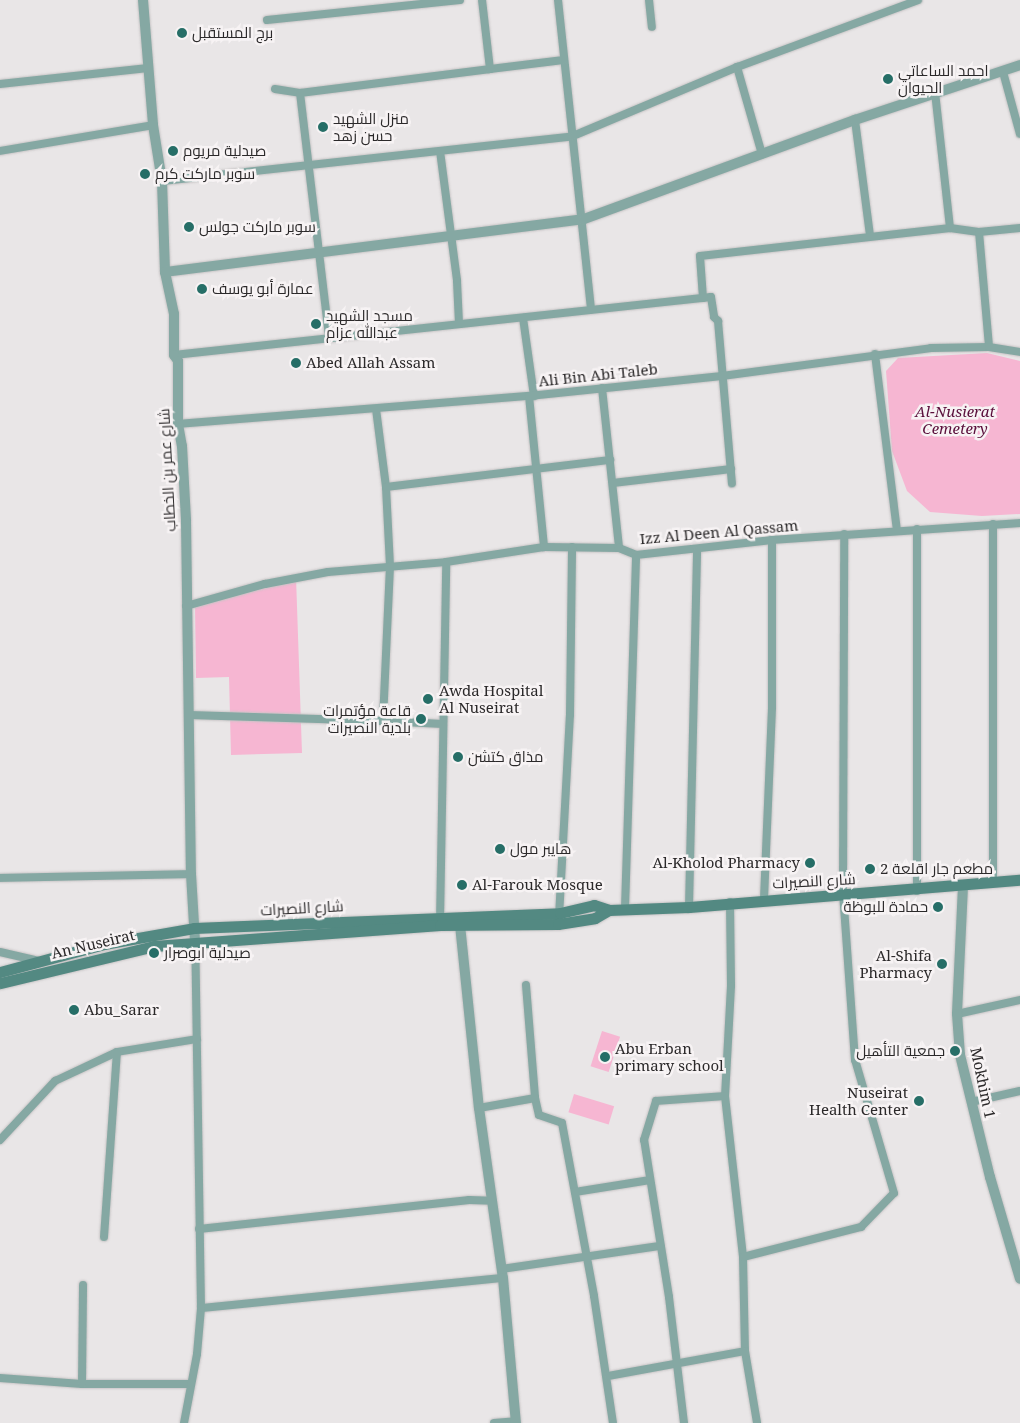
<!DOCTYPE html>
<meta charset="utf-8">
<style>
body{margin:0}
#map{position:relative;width:1020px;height:1423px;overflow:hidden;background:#e9e6e7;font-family:"Noto Serif",Cairo,serif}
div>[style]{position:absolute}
.green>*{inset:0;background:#f6b6d2;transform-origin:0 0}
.roads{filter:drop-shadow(0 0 1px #c7c4c5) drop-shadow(0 0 1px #c7c4c5)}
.minor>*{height:8px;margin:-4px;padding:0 4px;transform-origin:4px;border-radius:4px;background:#85a8a3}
.tertiary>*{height:10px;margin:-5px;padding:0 5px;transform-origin:5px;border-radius:5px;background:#85a8a3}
.secondary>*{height:11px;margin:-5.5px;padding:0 5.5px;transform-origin:5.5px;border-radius:5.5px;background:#538982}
.dots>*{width:14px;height:14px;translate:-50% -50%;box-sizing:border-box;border:2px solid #f7f3f4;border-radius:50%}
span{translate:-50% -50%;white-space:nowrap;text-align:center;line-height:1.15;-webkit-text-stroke:5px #f7f3f4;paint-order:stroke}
.poi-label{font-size:15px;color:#2b292a}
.left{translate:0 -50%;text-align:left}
.right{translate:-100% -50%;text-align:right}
.street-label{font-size:15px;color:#2b292a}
.park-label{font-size:15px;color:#5a0f3b;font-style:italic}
</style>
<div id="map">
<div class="green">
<i style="clip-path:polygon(987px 353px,1020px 361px,1020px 514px,982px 516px,930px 512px,907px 491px,892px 451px,886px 371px,898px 358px)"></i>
<i style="clip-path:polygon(296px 577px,302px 753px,231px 755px,229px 677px,196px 678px,195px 605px)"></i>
<i style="left:602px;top:1031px;width:19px;height:37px;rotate:18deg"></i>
<i style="left:574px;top:1094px;width:42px;height:19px;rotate:17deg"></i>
</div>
<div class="roads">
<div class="minor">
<i style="left:558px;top:0;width:311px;rotate:83.9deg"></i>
<i style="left:649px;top:0;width:27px;rotate:84deg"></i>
<i style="left:267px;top:20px;width:194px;rotate:-5.9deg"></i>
<i style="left:737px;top:67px;width:91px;rotate:74deg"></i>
<i style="left:490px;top:69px;width:74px;rotate:-7deg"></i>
<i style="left:1003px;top:72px;width:64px;rotate:74.7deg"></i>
<i style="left:0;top:84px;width:149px;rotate:-6.2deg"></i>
<i style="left:275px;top:89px;width:25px;rotate:9deg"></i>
<i style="left:300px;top:93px;width:192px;rotate:-7.2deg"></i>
<i style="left:490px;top:69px;width:69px;rotate:-96.6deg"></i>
<i style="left:935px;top:92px;width:137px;rotate:83.7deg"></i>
<i style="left:300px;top:93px;width:247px;rotate:83.2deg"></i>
<i style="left:855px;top:120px;width:117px;rotate:82.6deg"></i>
<i style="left:0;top:151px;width:155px;rotate:-9.6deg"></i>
<i style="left:440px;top:151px;width:131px;rotate:82.5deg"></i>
<i style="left:457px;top:281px;width:42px;rotate:87.3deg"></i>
<i style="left:162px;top:181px;width:413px;rotate:-6.2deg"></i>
<i style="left:573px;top:136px;width:178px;rotate:-22.8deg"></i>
<i style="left:737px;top:67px;width:193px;rotate:-20.3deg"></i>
<i style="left:979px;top:232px;width:115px;rotate:85deg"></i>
<i style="left:703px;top:298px;width:42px;rotate:-94.1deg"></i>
<i style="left:700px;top:256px;width:252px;rotate:-6.4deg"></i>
<i style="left:950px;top:228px;width:29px;rotate:8deg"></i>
<i style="left:979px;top:232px;width:41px;rotate:-5.6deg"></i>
<i style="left:523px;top:318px;width:79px;rotate:82deg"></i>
<i style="left:875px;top:354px;width:177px;rotate:82.9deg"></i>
<i style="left:174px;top:355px;width:540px;rotate:-6.16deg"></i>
<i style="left:711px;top:297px;width:20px;rotate:81deg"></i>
<i style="left:714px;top:317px;width:6px;rotate:45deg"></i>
<i style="left:718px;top:321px;width:163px;rotate:85.1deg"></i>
<i style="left:602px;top:388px;width:161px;rotate:83.9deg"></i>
<i style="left:529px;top:396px;width:152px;rotate:84.3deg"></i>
<i style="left:376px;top:409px;width:79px;rotate:82.7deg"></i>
<i style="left:386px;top:487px;width:79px;rotate:87.1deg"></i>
<i style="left:390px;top:566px;width:155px;rotate:92.6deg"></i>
<i style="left:383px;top:721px;width:60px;rotate:2.9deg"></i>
<i style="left:178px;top:424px;width:352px;rotate:-4.6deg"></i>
<i style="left:529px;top:396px;width:194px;rotate:-5.9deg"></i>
<i style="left:722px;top:376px;width:211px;rotate:-7.6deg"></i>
<i style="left:931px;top:348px;width:58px;rotate:-1deg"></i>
<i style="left:989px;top:347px;width:31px;rotate:9deg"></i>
<i style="left:613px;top:483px;width:119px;rotate:-6.8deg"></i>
<i style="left:386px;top:487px;width:226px;rotate:-6.9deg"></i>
<i style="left:917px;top:529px;width:362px;rotate:90deg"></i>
<i style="left:186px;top:606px;width:82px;rotate:-15.6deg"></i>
<i style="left:265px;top:584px;width:64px;rotate:-10.8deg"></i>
<i style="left:328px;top:572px;width:118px;rotate:-4.8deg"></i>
<i style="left:446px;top:562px;width:99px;rotate:-8.7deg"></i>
<i style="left:544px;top:547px;width:75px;rotate:0.8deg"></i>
<i style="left:619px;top:548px;width:18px;rotate:22deg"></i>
<i style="left:636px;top:555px;width:137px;rotate:-6.3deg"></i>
<i style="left:772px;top:540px;width:249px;rotate:-3.9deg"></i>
<i style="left:189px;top:715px;width:194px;rotate:1.8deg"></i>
<i style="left:0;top:878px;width:191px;rotate:-1.2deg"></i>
<i style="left:993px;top:882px;width:358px;rotate:-90deg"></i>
<i style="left:764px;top:899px;width:192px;rotate:-87.6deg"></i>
<i style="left:772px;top:707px;width:167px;rotate:-90deg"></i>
<i style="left:730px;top:902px;width:84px;rotate:89.3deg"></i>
<i style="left:731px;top:986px;width:110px;rotate:93.1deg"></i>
<i style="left:725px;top:1096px;width:162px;rotate:83.6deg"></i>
<i style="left:743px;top:1257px;width:94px;rotate:88.8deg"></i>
<i style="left:745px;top:1351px;width:73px;rotate:80.5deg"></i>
<i style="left:689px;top:907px;width:357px;rotate:-88.7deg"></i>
<i style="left:625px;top:909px;width:354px;rotate:-88.2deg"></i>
<i style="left:559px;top:917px;width:202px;rotate:-86.9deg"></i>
<i style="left:570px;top:715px;width:168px;rotate:-89.3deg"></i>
<i style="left:440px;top:922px;width:360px;rotate:-89deg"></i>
<i style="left:0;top:952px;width:40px;rotate:13deg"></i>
<i style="left:526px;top:985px;width:113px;rotate:85.4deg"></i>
<i style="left:535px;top:1098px;width:17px;rotate:77deg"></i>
<i style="left:539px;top:1115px;width:24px;rotate:19deg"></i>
<i style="left:562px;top:1123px;width:176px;rotate:79.5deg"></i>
<i style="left:594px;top:1296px;width:128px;rotate:81.5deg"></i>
<i style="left:957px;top:1014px;width:65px;rotate:-12.5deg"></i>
<i style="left:971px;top:1102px;width:50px;rotate:-12.7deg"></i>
<i style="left:479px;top:1108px;width:57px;rotate:-10.1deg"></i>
<i style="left:0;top:1140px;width:81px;rotate:-47deg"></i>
<i style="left:55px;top:1081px;width:68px;rotate:-25.1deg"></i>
<i style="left:117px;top:1052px;width:81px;rotate:-9.2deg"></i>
<i style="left:575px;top:1192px;width:76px;rotate:-9.1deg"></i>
<i style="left:199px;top:1229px;width:272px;rotate:-6.1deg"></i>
<i style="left:469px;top:1200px;width:23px;rotate:2deg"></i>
<i style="left:104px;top:1237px;width:185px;rotate:-86deg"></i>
<i style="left:743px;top:1257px;width:122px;rotate:-14.3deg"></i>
<i style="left:861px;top:1227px;width:47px;rotate:-45.9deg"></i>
<i style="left:894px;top:1193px;width:139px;rotate:-106.3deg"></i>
<i style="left:855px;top:1060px;width:166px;rotate:-94.1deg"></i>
<i style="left:843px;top:894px;width:360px;rotate:-89.8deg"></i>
<i style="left:502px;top:1269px;width:160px;rotate:-8.3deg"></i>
<i style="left:201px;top:1308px;width:303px;rotate:-5.7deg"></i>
<i style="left:608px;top:1376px;width:139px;rotate:-10.3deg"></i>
<i style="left:0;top:1378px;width:82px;rotate:4.2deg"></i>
<i style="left:82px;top:1384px;width:108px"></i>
<i style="left:82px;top:1384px;width:99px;rotate:-89.4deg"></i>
<i style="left:184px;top:1423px;width:70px;rotate:-79.3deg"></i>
<i style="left:197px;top:1354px;width:46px;rotate:-85deg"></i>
<i style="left:201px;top:1308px;width:367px;rotate:-90.9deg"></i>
<i style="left:494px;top:1423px;width:21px;rotate:-5deg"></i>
<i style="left:684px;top:1423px;width:127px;rotate:-96.8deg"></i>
<i style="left:669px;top:1297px;width:159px;rotate:-99deg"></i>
<i style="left:644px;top:1140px;width:41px;rotate:-72.9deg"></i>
<i style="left:656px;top:1101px;width:69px;rotate:-4.1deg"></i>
</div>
<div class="tertiary">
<i style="left:143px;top:0;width:125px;rotate:85.4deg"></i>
<i style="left:153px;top:125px;width:57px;rotate:80.9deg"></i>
<i style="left:162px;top:181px;width:91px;rotate:88.1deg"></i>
<i style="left:165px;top:272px;width:43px;rotate:77.9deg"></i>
<i style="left:174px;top:314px;width:41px;rotate:90deg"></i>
<i style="left:174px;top:355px;width:7px;rotate:56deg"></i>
<i style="left:178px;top:361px;width:63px;rotate:90deg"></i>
<i style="left:178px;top:424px;width:22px;rotate:80deg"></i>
<i style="left:182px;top:446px;width:75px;rotate:86.9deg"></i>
<i style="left:186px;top:521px;width:353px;rotate:89.2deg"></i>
<i style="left:191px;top:874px;width:67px;rotate:86.6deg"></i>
<i style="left:165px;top:272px;width:422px;rotate:-7.2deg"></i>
<i style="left:584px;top:219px;width:289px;rotate:-20.1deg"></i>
<i style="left:855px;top:120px;width:174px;rotate:-18.4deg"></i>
<i style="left:963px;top:886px;width:128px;rotate:92.7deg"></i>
<i style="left:957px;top:1014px;width:41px;rotate:85.8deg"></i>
<i style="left:960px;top:1055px;width:126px;rotate:76.2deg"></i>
<i style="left:990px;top:1177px;width:106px;rotate:73.6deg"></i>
<i style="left:460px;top:925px;width:184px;rotate:84.1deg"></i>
<i style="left:479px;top:1108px;width:172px;rotate:82deg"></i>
<i style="left:503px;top:1278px;width:146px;rotate:84.9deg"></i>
</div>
<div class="secondary">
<i style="left:0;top:972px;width:108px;rotate:-15.1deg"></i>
<i style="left:104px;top:944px;width:91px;rotate:-10.1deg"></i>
<i style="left:194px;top:928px;width:366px;rotate:-2.3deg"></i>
<i style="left:560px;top:913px;width:35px;rotate:-13deg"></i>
<i style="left:594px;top:905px;width:16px;rotate:18deg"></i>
<i style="left:609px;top:910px;width:80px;rotate:-2.1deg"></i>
<i style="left:689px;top:907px;width:332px;rotate:-4.7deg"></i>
<i style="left:0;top:983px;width:158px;rotate:-13.5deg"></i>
<i style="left:154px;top:946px;width:287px;rotate:-4.2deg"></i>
<i style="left:440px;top:925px;width:118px;rotate:-0.5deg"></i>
<i style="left:558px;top:924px;width:37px;rotate:-9deg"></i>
<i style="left:595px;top:918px;width:16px;rotate:-30deg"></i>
</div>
</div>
<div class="dots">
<i style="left:182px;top:33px;background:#266e67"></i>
<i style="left:888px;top:79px;background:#266e67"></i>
<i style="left:323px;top:127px;background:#266e67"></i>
<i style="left:173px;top:151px;background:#266e67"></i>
<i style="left:145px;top:174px;background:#266e67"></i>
<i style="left:189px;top:227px;background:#266e67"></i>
<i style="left:202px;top:289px;background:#266e67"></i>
<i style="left:316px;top:324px;background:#266e67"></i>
<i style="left:296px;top:363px;background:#266e67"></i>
<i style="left:428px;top:699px;background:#266e67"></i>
<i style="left:421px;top:719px;background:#266e67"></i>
<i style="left:458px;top:757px;background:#266e67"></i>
<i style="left:500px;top:849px;background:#266e67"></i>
<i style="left:810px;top:863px;background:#266e67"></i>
<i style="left:870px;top:869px;background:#266e67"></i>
<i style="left:462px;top:885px;background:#266e67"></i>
<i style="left:938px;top:907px;background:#266e67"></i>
<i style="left:154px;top:953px;background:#266e67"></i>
<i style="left:942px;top:964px;background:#266e67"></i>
<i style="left:74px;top:1010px;background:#266e67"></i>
<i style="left:955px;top:1051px;background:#266e67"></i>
<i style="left:605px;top:1057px;background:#266e67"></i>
<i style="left:919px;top:1101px;background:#266e67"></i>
</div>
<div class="poi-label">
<span class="left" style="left:192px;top:33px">برج المستقبل</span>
<span class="left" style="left:898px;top:79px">احمد الساعاتي<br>الحيوان</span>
<span class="left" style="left:333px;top:127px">منزل الشهيد<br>حسن زهد</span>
<span class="left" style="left:183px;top:151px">صيدلية مريوم</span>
<span class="left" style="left:155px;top:174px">سوبر ماركت كرم</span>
<span class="left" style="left:199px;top:227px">سوبر ماركت جولس</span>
<span class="left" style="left:212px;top:289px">عمارة أبو يوسف</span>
<span class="left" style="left:326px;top:324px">مسجد الشهيد<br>عبدالله عزام</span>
<span class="left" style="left:306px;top:363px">Abed Allah Assam</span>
<span class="left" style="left:439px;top:699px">Awda Hospital<br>Al Nuseirat</span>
<span class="right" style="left:411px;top:719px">قاعة مؤتمرات<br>بلدية النصيرات</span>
<span class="left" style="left:468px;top:757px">مذاق كتشن</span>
<span class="left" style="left:510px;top:849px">هايبر مول</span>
<span class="right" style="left:800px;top:863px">Al-Kholod Pharmacy</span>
<span class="left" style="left:880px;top:869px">مطعم جار اقلعة 2</span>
<span class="left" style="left:472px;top:885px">Al-Farouk Mosque</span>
<span class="right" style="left:928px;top:907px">حمادة للبوظة</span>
<span class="left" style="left:164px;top:953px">صيدلية ابوصرار</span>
<span class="right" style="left:932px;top:964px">Al-Shifa<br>Pharmacy</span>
<span class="left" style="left:84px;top:1010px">Abu_Sarar</span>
<span class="left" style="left:615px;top:1057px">Abu Erban<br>primary school</span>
<span class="right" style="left:945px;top:1051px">جمعية التأهيل</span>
<span class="right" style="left:908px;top:1101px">Nuseirat<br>Health Center</span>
</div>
<div class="street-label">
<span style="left:598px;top:375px;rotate:-6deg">Ali Bin Abi Taleb</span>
<span style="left:167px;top:470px;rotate:-93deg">شارع عمر بن الخطاب</span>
<span style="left:719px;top:532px;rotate:-5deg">Izz Al Deen Al Qassam</span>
<span style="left:814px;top:881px;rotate:-3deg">شارع النصيرات</span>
<span style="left:302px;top:908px;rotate:-3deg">شارع النصيرات</span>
<span style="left:93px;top:944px;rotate:-13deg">An Nuseirat</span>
<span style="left:983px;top:1083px;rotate:78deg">Mokhim 1</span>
</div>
<div class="park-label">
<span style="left:955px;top:420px">Al-Nusierat<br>Cemetery</span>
</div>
</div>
